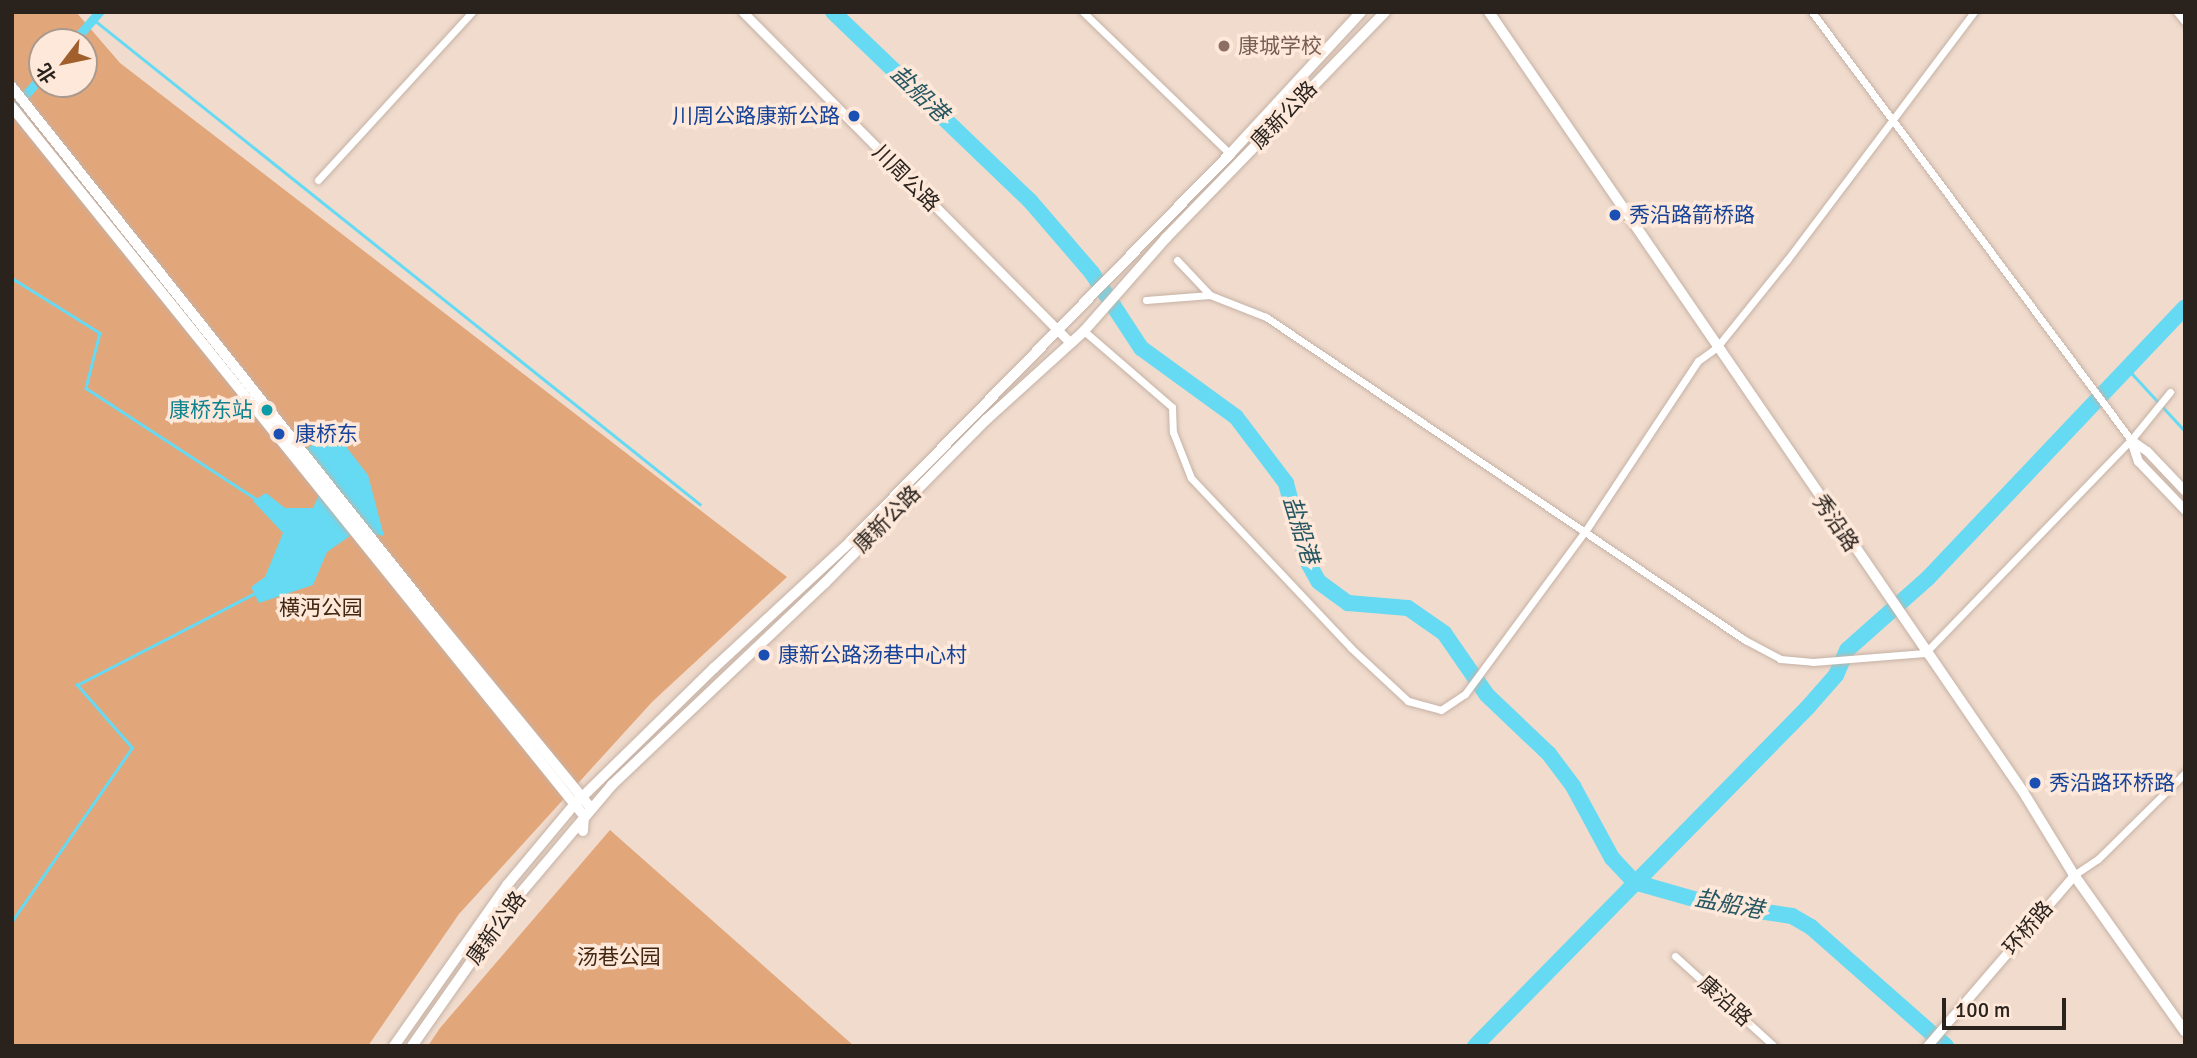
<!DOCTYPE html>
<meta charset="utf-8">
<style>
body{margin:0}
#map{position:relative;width:2197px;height:1058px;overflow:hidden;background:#f0dbcd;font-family:Signika,"Noto Sans SC",sans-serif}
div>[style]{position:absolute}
.green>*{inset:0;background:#e2a67b}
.water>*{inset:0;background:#66daf2}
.stream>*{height:2.5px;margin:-1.25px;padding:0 1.25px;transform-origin:1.25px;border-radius:1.25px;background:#66daf2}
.canal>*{height:9px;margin:-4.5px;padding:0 4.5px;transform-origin:4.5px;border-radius:4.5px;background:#66daf2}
.river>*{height:16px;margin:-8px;padding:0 8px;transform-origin:8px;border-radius:8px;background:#66daf2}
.roads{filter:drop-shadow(0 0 2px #c5b2a5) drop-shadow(0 0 2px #c5b2a5)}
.minor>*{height:7px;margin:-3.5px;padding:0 3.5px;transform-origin:3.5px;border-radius:3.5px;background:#fff}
.tertiary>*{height:9px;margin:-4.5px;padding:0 4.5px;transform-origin:4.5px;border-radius:4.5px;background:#fff}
.secondary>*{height:10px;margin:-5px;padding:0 5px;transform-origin:5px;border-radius:5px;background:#fff}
.dots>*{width:19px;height:19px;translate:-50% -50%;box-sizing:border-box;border:4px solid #fde8da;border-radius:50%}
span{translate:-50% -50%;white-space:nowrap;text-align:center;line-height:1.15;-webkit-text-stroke:7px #fde8da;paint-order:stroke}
.education-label{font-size:21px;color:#785e54}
.left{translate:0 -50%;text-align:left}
.street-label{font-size:21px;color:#2a231d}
.transit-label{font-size:21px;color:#164399}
.right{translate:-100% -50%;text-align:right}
.culture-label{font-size:21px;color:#0d838f}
.park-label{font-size:21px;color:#432710}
.water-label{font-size:23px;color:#255661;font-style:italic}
.frame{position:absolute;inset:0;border:14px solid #2a231d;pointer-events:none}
.north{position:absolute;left:28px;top:28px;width:70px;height:70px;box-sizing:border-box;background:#fde8da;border:2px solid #a9998e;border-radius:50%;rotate:238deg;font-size:19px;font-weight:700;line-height:28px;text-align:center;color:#2a231d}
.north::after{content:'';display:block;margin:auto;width:24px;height:32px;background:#a05f2b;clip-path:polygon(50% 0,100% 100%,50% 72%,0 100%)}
.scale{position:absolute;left:1942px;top:998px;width:124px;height:32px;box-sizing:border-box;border:4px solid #2a231d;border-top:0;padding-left:9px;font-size:21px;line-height:24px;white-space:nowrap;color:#2a231d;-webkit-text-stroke:5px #fde8da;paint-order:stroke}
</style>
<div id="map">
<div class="green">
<i style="clip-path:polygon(evenodd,12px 12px,76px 12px,120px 63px,787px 577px,652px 702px,459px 914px,368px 1046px,12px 1046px,12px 12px,42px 42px,84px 42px,84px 84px,42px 84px,42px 42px)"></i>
<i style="clip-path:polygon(610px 830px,854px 1046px,428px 1046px,440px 1028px)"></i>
</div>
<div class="water">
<i style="clip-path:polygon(334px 431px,368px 475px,384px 536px,357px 531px,327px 552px,313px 585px,259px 603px,251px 587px,265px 577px,283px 533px,253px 501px,266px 493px,285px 508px,313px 508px,322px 488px,292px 458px)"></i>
</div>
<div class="stream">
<i style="left:93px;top:19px;width:777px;rotate:38.63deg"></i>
<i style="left:12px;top:278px;width:104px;rotate:32deg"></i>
<i style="left:100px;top:333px;width:57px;rotate:104.3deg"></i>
<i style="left:86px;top:388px;width:205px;rotate:33.1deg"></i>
<i style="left:2127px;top:368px;width:86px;rotate:47.4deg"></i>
<i style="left:12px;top:921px;width:211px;rotate:-55.3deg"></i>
<i style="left:132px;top:748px;width:84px;rotate:-131.1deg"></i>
<i style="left:77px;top:685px;width:203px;rotate:-27.3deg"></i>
</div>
<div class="canal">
<i style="left:73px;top:42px;width:40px;rotate:-49deg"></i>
<i style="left:12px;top:110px;width:45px;rotate:-48.6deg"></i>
</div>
<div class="river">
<i style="left:833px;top:12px;width:274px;rotate:43.8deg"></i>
<i style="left:1031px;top:202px;width:94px;rotate:49.3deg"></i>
<i style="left:1092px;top:273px;width:90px;rotate:56.8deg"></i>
<i style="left:1141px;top:348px;width:117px;rotate:36deg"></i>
<i style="left:1236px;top:417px;width:83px;rotate:52.9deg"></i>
<i style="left:1286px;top:483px;width:79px;rotate:75.3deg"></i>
<i style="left:1306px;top:559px;width:26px;rotate:61deg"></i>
<i style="left:1319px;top:582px;width:36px;rotate:36deg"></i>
<i style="left:1348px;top:603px;width:60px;rotate:4.8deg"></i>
<i style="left:1408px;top:608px;width:44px;rotate:34.8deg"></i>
<i style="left:1444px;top:633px;width:75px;rotate:55.3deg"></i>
<i style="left:1487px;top:695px;width:86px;rotate:43.6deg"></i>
<i style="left:1549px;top:754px;width:40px;rotate:53deg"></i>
<i style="left:1573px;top:786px;width:82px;rotate:61.6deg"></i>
<i style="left:1612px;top:858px;width:33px;rotate:47deg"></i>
<i style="left:1634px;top:882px;width:80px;rotate:15.9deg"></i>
<i style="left:1711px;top:904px;width:82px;rotate:8.4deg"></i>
<i style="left:1792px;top:916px;width:22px;rotate:30deg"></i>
<i style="left:1811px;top:927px;width:180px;rotate:41.4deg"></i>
<i style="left:1475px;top:1046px;width:475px;rotate:-45.5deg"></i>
<i style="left:1808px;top:707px;width:43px;rotate:-48.8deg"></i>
<i style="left:1836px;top:675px;width:27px;rotate:-66deg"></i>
<i style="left:1847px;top:650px;width:108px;rotate:-41.6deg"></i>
<i style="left:1928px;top:578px;width:373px;rotate:-46.5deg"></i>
</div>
<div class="roads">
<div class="minor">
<i style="left:1083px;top:12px;width:204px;rotate:44deg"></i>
<i style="left:1812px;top:12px;width:534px;rotate:53.3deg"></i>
<i style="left:2177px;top:12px;width:13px;rotate:51deg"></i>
<i style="left:318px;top:180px;width:228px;rotate:-47.5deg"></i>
<i style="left:1177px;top:260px;width:48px;rotate:46.7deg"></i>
<i style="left:1146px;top:300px;width:64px;rotate:-4.5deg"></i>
<i style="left:1210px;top:295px;width:60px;rotate:21.4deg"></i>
<i style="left:1266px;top:317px;width:578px;rotate:33.99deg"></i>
<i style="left:1745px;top:640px;width:40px;rotate:28deg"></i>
<i style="left:1780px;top:659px;width:33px;rotate:5deg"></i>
<i style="left:1813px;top:662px;width:112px;rotate:-4.6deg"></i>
<i style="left:1925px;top:653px;width:296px;rotate:-46deg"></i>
<i style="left:2131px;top:440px;width:62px;rotate:-50.9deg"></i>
<i style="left:1084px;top:331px;width:116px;rotate:40.8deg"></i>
<i style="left:1172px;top:407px;width:25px;rotate:88deg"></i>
<i style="left:1173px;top:432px;width:49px;rotate:68.6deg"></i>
<i style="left:1191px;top:478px;width:233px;rotate:46.7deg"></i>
<i style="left:1351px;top:648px;width:78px;rotate:42.9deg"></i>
<i style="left:1408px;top:701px;width:34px;rotate:15deg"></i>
<i style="left:1441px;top:710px;width:29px;rotate:-34deg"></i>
<i style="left:1465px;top:694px;width:204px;rotate:-53.6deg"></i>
<i style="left:1586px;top:530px;width:203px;rotate:-56.5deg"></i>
<i style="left:1698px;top:361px;width:24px;rotate:-36deg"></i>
<i style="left:1717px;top:347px;width:112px;rotate:-51.2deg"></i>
<i style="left:1787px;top:260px;width:311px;rotate:-53deg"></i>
<i style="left:2074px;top:875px;width:29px;rotate:-34deg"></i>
<i style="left:2098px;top:859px;width:122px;rotate:-44.7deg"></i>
<i style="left:1675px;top:956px;width:134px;rotate:42.3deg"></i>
</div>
<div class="tertiary">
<i style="left:743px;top:12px;width:465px;rotate:45.3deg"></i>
<i style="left:2131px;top:440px;width:22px;rotate:72deg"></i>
<i style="left:2138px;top:461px;width:68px;rotate:46.2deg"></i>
<i style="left:2131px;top:440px;width:19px;rotate:35deg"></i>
<i style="left:2147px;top:451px;width:55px;rotate:46.5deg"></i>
<i style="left:1927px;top:1046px;width:225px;rotate:-49.3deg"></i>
</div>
<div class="secondary">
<i style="left:1489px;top:12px;width:943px;rotate:55.59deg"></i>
<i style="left:2022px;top:790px;width:100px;rotate:58.5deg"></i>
<i style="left:2074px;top:875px;width:192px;rotate:54.7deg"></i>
<i style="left:12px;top:87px;width:677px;rotate:51.47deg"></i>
<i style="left:434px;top:617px;width:247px;rotate:50.6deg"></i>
<i style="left:12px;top:107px;width:911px;rotate:51.1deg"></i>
<i style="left:584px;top:816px;width:15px;rotate:94deg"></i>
<i style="left:394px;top:1046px;width:197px;rotate:-54.9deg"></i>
<i style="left:507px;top:885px;width:104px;rotate:-50.1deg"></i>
<i style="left:574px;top:805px;width:196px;rotate:-44.4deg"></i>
<i style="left:714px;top:668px;width:187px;rotate:-42.8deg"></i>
<i style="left:851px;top:541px;width:542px;rotate:-45.6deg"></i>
<i style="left:1230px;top:154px;width:193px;rotate:-47.3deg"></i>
<i style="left:412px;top:1046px;width:177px;rotate:-54.9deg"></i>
<i style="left:514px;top:901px;width:152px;rotate:-49.8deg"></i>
<i style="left:612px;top:785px;width:294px;rotate:-43.5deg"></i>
<i style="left:825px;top:583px;width:229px;rotate:-45.4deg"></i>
<i style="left:986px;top:420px;width:132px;rotate:-42.2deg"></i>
<i style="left:1084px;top:331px;width:124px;rotate:-48.6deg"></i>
<i style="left:1166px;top:238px;width:315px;rotate:-45.9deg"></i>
</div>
</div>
<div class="dots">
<i style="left:1224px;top:46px;background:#8d6e63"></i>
<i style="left:854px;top:116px;background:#1a4fb4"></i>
<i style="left:1615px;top:215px;background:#1a4fb4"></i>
<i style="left:267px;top:410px;background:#0f9aa8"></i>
<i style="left:279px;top:434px;background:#1a4fb4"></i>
<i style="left:764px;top:655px;background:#1a4fb4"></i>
<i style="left:2035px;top:783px;background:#1a4fb4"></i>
</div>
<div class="education-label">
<span class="left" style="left:1238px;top:46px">康城学校</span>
</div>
<div class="street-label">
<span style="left:1284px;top:115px;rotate:-46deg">康新公路</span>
<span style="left:906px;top:178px;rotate:45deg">川周公路</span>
<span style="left:887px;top:519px;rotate:-45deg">康新公路</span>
<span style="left:1836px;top:523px;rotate:56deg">秀沿路</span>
<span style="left:496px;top:928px;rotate:-54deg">康新公路</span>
<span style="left:2028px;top:928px;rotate:-49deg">环桥路</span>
<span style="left:1725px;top:1001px;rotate:42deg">康沿路</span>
</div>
<div class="transit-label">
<span class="right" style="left:840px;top:116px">川周公路康新公路</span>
<span class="left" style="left:1629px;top:215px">秀沿路箭桥路</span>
<span class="left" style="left:295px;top:434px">康桥东</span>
<span class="left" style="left:778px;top:655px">康新公路汤巷中心村</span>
<span class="left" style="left:2049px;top:783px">秀沿路环桥路</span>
</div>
<div class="culture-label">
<span class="right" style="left:253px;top:410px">康桥东站</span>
</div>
<div class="park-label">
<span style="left:321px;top:608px">横沔公园</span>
<span style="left:619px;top:957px">汤巷公园</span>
</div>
<div class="water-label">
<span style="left:919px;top:94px;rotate:44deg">盐船港</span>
<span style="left:1300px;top:530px;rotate:73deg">盐船港</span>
<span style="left:1729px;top:905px;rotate:11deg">盐船港</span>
</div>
<div class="frame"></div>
<div class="north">北</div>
<div class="scale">100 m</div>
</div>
